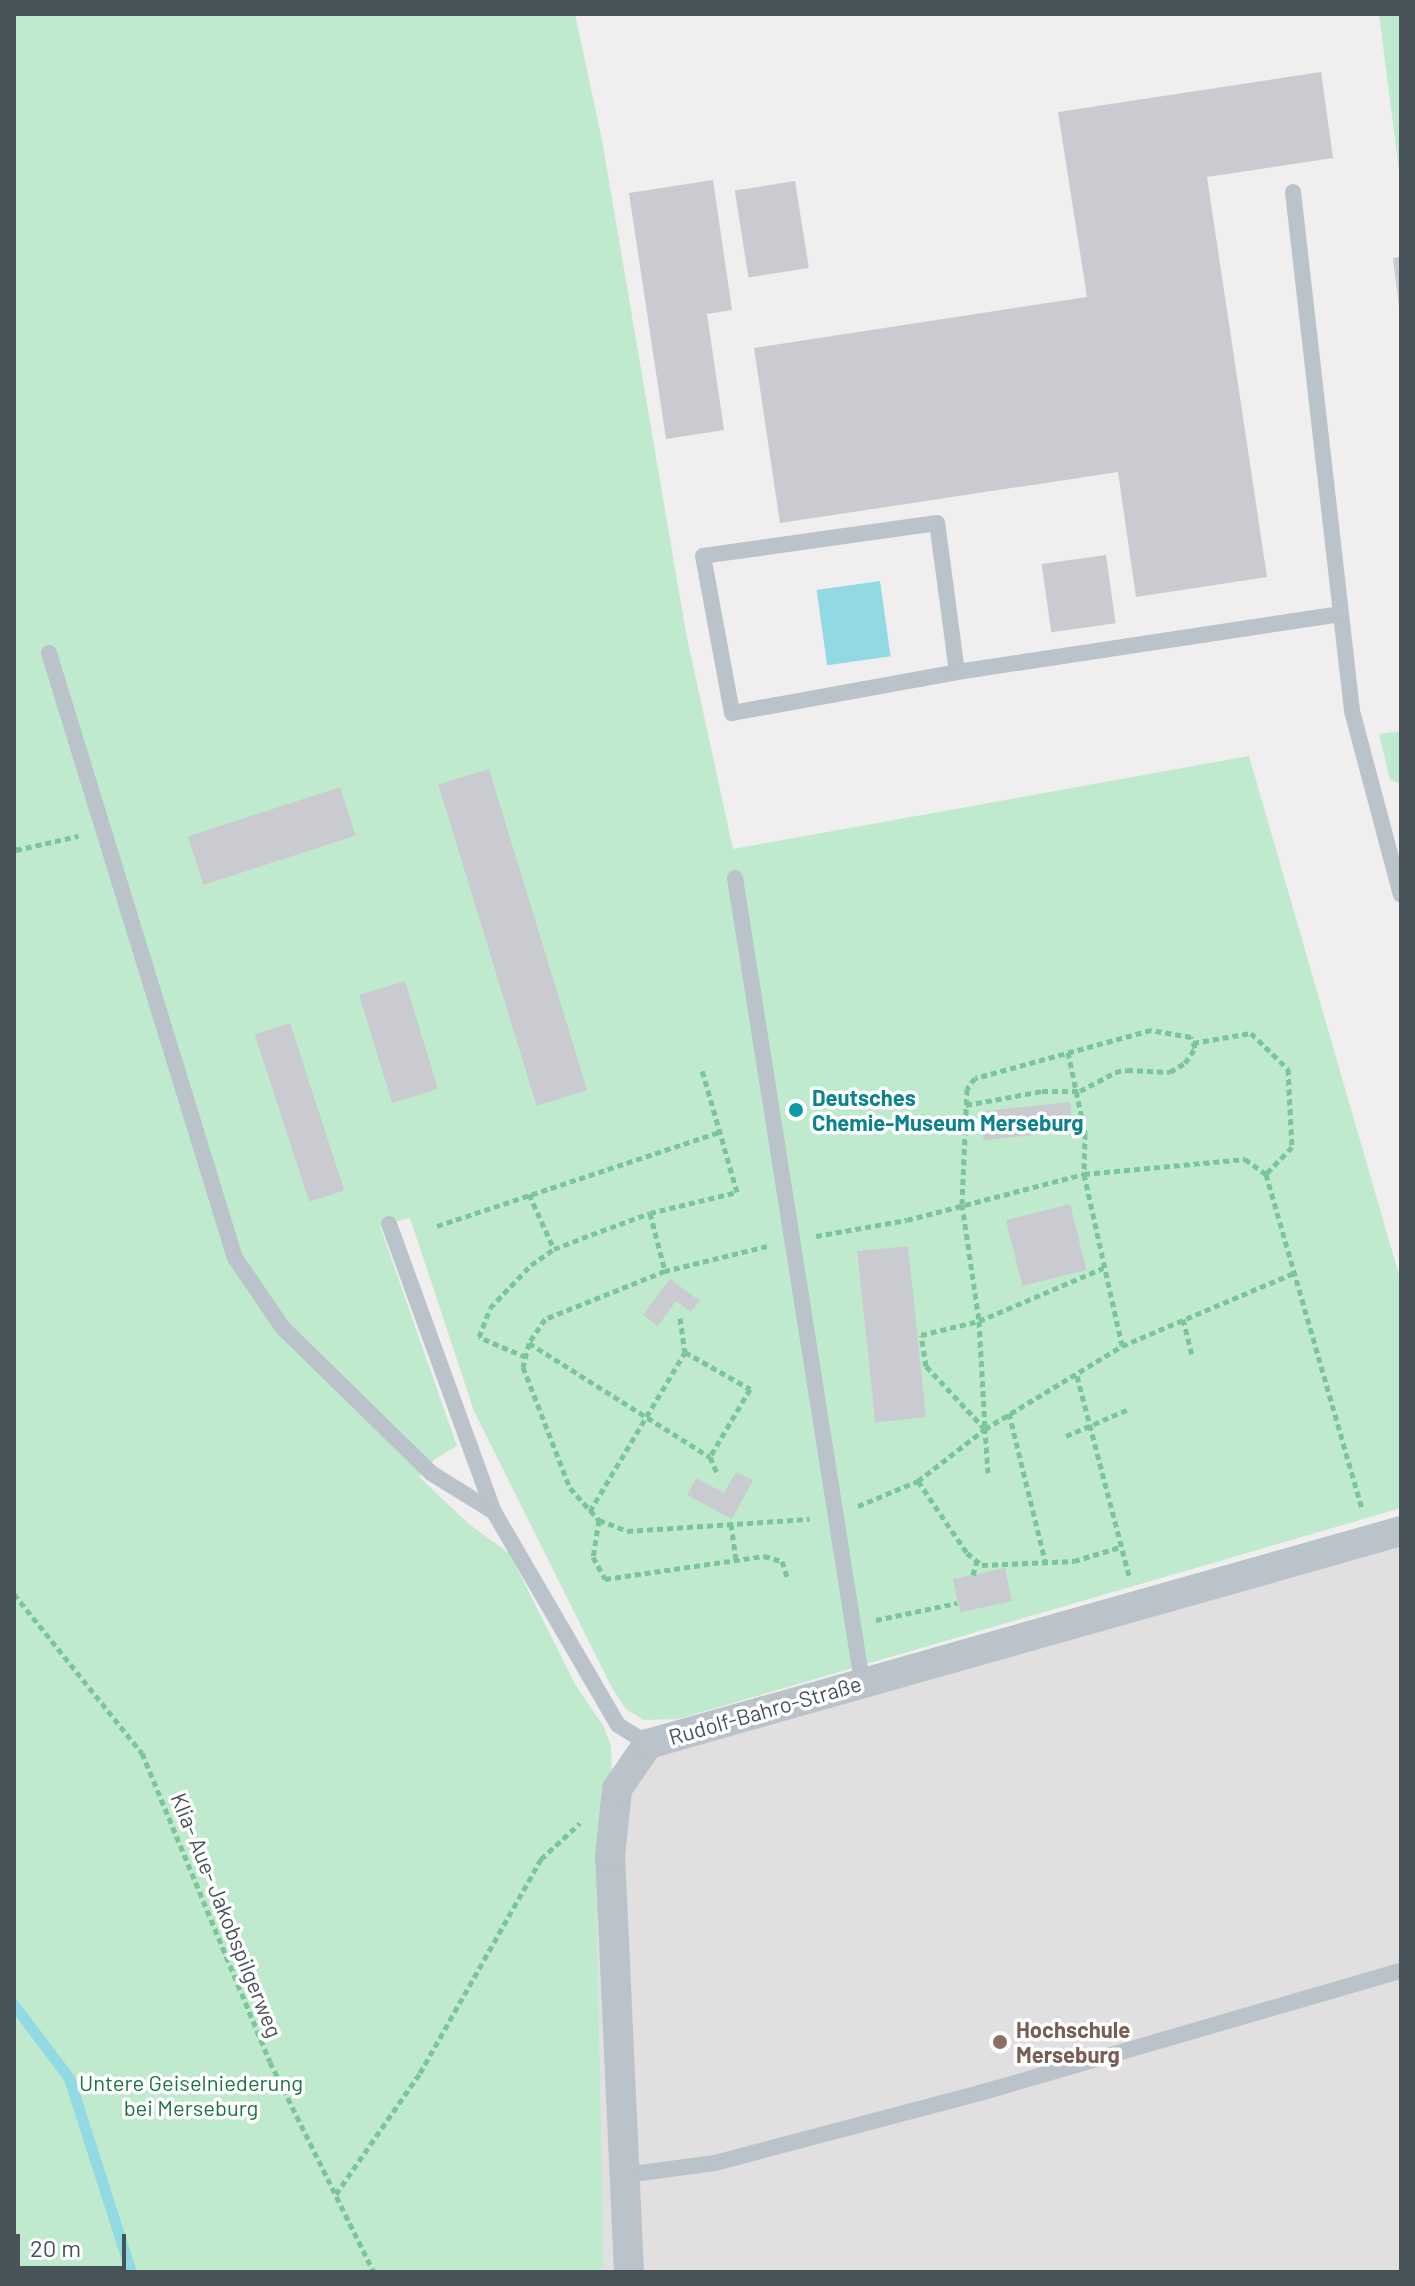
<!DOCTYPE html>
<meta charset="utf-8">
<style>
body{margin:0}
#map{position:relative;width:1415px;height:2286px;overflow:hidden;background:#f0eeee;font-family:Barlow,sans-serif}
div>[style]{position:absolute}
.education>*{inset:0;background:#e1dfdf}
.green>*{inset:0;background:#c0eacd}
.water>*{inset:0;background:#91d9e3;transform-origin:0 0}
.stream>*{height:11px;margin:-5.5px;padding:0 5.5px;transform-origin:5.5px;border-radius:5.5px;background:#91d9e3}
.building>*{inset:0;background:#c9cbd0;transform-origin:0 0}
.path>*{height:5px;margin-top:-2.5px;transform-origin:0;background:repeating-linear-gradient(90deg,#7bc59b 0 6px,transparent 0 10px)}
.service>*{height:16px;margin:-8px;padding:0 8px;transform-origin:8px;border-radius:8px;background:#bac3c9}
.minor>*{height:30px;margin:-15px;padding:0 15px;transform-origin:15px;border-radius:15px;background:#bac3c9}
.dots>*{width:22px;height:22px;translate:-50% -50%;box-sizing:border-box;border:4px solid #fff;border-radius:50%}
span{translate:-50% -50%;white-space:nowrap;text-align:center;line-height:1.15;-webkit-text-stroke:7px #fff;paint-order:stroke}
.culture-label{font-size:22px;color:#0d838f;font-weight:700}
.left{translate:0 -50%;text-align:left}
.street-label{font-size:22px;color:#485259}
.education-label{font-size:22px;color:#785e54;font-weight:700}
.park-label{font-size:22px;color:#1f7443}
.frame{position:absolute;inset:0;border:16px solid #485259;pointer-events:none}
.scale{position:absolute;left:16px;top:2234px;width:110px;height:36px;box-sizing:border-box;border:4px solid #485259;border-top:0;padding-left:10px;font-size:24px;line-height:28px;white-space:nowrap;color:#485259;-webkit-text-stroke:6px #fff;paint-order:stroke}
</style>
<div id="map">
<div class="education">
<i style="clip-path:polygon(1401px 1523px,1401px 2272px,604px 2272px,596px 1859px,644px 1740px)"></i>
</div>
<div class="green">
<i style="clip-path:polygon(14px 14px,575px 14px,602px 140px,686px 633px,733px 849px,1249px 756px,1401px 1282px,1401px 1508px,678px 1719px,644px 1720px,626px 1709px,612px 1688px,474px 1411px,410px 1218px,380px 1226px,457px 1446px,435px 1459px,419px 1477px,469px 1524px,510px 1554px,575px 1684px,604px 1727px,611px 1746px,612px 1769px,596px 1859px,604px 2272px,14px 2272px)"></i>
<i style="clip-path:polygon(1379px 14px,1401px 14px,1401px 186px)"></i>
<i style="clip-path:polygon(1401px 731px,1401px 784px,1390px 780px,1379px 734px)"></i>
</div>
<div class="water">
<i style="left:880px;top:581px;width:76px;height:64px;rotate:82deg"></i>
</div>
<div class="stream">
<i style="left:14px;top:2005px;width:91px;rotate:53deg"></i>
<i style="left:69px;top:2078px;width:204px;rotate:72.3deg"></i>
</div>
<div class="building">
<i style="clip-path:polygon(1321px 72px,1333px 158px,1207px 177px,1267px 577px,1136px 597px,1118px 472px,780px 523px,754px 348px,1087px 297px,1058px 112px)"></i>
<i style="clip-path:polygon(713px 180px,732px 310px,707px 314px,724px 430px,666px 439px,629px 193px)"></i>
<i style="left:795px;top:181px;width:88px;height:61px;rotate:81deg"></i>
<i style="clip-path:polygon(1401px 257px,1401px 305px,1399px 306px,1393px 258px)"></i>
<i style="left:1106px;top:555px;width:69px;height:65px;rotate:82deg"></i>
<i style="left:489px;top:769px;width:336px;height:53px;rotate:73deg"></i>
<i style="left:340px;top:787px;width:51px;height:160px;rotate:72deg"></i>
<i style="left:405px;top:981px;width:113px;height:48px;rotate:73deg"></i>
<i style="left:290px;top:1023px;width:176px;height:37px;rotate:72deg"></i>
<i style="left:1070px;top:1102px;width:29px;height:90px;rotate:84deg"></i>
<i style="left:1070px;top:1204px;width:68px;height:66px;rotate:76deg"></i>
<i style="left:908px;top:1246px;width:172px;height:51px;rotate:84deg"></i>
<i style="clip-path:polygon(670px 1279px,700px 1301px,691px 1312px,676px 1301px,658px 1326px,643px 1315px)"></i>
<i style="clip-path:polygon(736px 1472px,753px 1480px,732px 1519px,687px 1495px,696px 1478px,724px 1493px)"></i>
<i style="left:1005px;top:1568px;width:34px;height:53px;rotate:78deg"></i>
</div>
<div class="path">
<i style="left:14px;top:847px;width:4px;rotate:56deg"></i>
<i style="left:16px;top:850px;width:64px;rotate:-12.7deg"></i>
<i style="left:1193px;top:1043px;width:59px;rotate:-9.8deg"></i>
<i style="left:1251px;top:1033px;width:52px;rotate:44.2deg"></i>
<i style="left:1288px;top:1069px;width:78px;rotate:87.1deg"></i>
<i style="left:1292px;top:1147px;width:37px;rotate:134deg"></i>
<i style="left:1068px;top:1052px;width:83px;rotate:78.1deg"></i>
<i style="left:1085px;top:1133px;width:41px;rotate:91.4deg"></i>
<i style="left:1084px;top:1174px;width:176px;rotate:77.5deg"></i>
<i style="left:966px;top:1105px;width:77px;rotate:-10.4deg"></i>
<i style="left:1042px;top:1091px;width:38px"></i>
<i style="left:1080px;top:1091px;width:40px;rotate:-28deg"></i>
<i style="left:1115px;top:1072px;width:12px;rotate:-9deg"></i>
<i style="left:1127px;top:1070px;width:43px;rotate:2.7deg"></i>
<i style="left:1170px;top:1072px;width:17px;rotate:-31deg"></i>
<i style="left:1185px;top:1063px;width:18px;rotate:-56deg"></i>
<i style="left:1195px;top:1048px;width:12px;rotate:-110deg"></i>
<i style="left:1191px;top:1037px;width:41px;rotate:-170.1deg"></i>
<i style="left:1151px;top:1030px;width:182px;rotate:164.7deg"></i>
<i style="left:975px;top:1078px;width:14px;rotate:126deg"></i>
<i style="left:967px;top:1089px;width:115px;rotate:92.5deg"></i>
<i style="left:962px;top:1204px;width:118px;rotate:81.7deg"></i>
<i style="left:979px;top:1321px;width:108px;rotate:86.8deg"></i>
<i style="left:529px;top:1194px;width:60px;rotate:65.6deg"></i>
<i style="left:650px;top:1213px;width:60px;rotate:75.5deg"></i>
<i style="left:437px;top:1226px;width:298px;rotate:-18.4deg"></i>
<i style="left:816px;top:1236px;width:92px;rotate:-10deg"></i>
<i style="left:907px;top:1220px;width:183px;rotate:-14.6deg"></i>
<i style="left:1084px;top:1174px;width:162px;rotate:-5.3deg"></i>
<i style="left:1245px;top:1159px;width:26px;rotate:36deg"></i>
<i style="left:1266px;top:1174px;width:348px;rotate:74deg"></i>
<i style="left:767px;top:1246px;width:105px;rotate:166.2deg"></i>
<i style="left:665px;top:1271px;width:129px;rotate:158.2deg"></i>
<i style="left:545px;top:1319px;width:29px;rotate:124deg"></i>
<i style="left:529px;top:1343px;width:25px;rotate:104deg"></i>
<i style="left:523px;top:1367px;width:130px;rotate:68.8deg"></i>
<i style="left:570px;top:1488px;width:43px;rotate:47.8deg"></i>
<i style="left:599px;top:1520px;width:30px;rotate:21deg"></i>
<i style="left:627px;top:1531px;width:183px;rotate:-3.8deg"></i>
<i style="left:680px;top:1318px;width:34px;rotate:82deg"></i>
<i style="left:685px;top:1352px;width:75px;rotate:29.6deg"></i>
<i style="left:750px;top:1389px;width:79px;rotate:120.5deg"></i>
<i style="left:1183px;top:1319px;width:36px;rotate:76deg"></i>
<i style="left:529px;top:1343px;width:214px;rotate:32.2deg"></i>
<i style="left:710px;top:1457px;width:20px;rotate:66deg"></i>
<i style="left:526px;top:1357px;width:51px;rotate:-156.9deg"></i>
<i style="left:479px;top:1337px;width:31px;rotate:-69deg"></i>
<i style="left:490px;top:1308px;width:59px;rotate:-46.4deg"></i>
<i style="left:531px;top:1265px;width:28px;rotate:-35deg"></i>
<i style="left:554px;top:1249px;width:30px;rotate:-21deg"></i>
<i style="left:582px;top:1238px;width:72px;rotate:-20.2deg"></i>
<i style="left:650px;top:1213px;width:89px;rotate:-13.6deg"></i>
<i style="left:737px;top:1192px;width:127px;rotate:-106deg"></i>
<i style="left:1077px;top:1376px;width:207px;rotate:75.4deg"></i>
<i style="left:1009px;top:1413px;width:152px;rotate:76.3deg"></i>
<i style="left:1066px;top:1436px;width:69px;rotate:-23.2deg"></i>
<i style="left:988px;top:1473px;width:44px;rotate:-93.9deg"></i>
<i style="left:985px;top:1429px;width:86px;rotate:-133.1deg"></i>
<i style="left:926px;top:1366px;width:31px;rotate:-99deg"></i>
<i style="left:921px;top:1335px;width:60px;rotate:-13.6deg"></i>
<i style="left:979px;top:1321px;width:135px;rotate:-23.1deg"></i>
<i style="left:918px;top:1481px;width:87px;rotate:55.8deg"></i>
<i style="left:967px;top:1553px;width:19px;rotate:39deg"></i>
<i style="left:982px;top:1565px;width:92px;rotate:-2.5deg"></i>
<i style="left:1074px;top:1561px;width:48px;rotate:-16.9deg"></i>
<i style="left:858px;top:1506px;width:65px;rotate:-22.6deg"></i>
<i style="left:918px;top:1481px;width:85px;rotate:-37.8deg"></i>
<i style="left:985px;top:1429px;width:160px;rotate:-31.2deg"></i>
<i style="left:1122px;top:1346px;width:189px;rotate:-23deg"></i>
<i style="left:590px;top:1511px;width:185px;rotate:-59.1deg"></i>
<i style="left:599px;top:1520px;width:37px;rotate:99deg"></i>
<i style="left:593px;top:1557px;width:25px;rotate:61deg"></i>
<i style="left:605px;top:1579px;width:161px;rotate:-8.2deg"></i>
<i style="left:764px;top:1556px;width:19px;rotate:16deg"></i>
<i style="left:782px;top:1561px;width:20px;rotate:72deg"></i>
<i style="left:731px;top:1524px;width:36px;rotate:82deg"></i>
<i style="left:973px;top:1575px;width:15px;rotate:-74deg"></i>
<i style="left:14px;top:1594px;width:204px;rotate:51.2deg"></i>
<i style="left:142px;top:1753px;width:334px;rotate:67.5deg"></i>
<i style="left:270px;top:2062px;width:234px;rotate:63.7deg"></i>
<i style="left:876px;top:1620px;width:83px;rotate:-11.9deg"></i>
<i style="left:336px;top:2194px;width:147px;rotate:-55.2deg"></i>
<i style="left:420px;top:2073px;width:246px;rotate:-60.5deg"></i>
<i style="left:541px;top:1859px;width:53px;rotate:-42.7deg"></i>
</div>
<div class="service">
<i style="left:1293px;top:192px;width:522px;rotate:83.51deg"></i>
<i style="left:1352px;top:711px;width:190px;rotate:75.1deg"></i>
<i style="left:49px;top:653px;width:633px;rotate:72.91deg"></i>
<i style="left:235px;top:1258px;width:85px;rotate:55.6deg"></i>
<i style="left:283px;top:1328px;width:207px;rotate:44.4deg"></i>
<i style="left:431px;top:1473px;width:74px;rotate:31.8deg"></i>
<i style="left:957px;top:672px;width:150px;rotate:-97.6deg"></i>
<i style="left:937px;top:523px;width:236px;rotate:172deg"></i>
<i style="left:703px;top:556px;width:160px;rotate:79.5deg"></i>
<i style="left:732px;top:713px;width:229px;rotate:-10.3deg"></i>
<i style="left:957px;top:672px;width:388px;rotate:-8.6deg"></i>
<i style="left:735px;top:878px;width:814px;rotate:81.02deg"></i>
<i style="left:389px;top:1224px;width:307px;rotate:70deg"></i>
<i style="left:494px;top:1512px;width:246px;rotate:59.8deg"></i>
<i style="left:618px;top:1725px;width:36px;rotate:32deg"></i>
<i style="left:625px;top:2175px;width:91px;rotate:-7.6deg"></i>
<i style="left:715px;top:2163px;width:274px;rotate:-14.8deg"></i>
<i style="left:980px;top:2093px;width:438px;rotate:-16.2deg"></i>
</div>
<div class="minor">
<i style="left:629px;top:2272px;width:416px;rotate:-92.6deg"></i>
<i style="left:610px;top:1856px;width:67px;rotate:-84deg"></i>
<i style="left:617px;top:1789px;width:55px;rotate:-55.4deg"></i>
<i style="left:648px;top:1744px;width:783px;rotate:-15.79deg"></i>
</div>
<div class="dots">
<i style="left:796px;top:1110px;background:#0f9aa8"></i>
<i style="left:1000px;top:2042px;background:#8d6e63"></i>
</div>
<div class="culture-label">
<span class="left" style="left:812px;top:1110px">Deutsches<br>Chemie-Museum Merseburg</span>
</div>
<div class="street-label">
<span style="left:765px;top:1710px;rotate:-16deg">Rudolf-Bahro-Straße</span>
<span style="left:227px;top:1915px;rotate:68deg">Klia- Aue- Jakobspilgerweg</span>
</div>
<div class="education-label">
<span class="left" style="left:1016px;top:2042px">Hochschule<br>Merseburg</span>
</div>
<div class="park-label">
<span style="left:191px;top:2095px">Untere Geiselniederung<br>bei Merseburg</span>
</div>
<div class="frame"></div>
<div class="scale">20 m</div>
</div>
